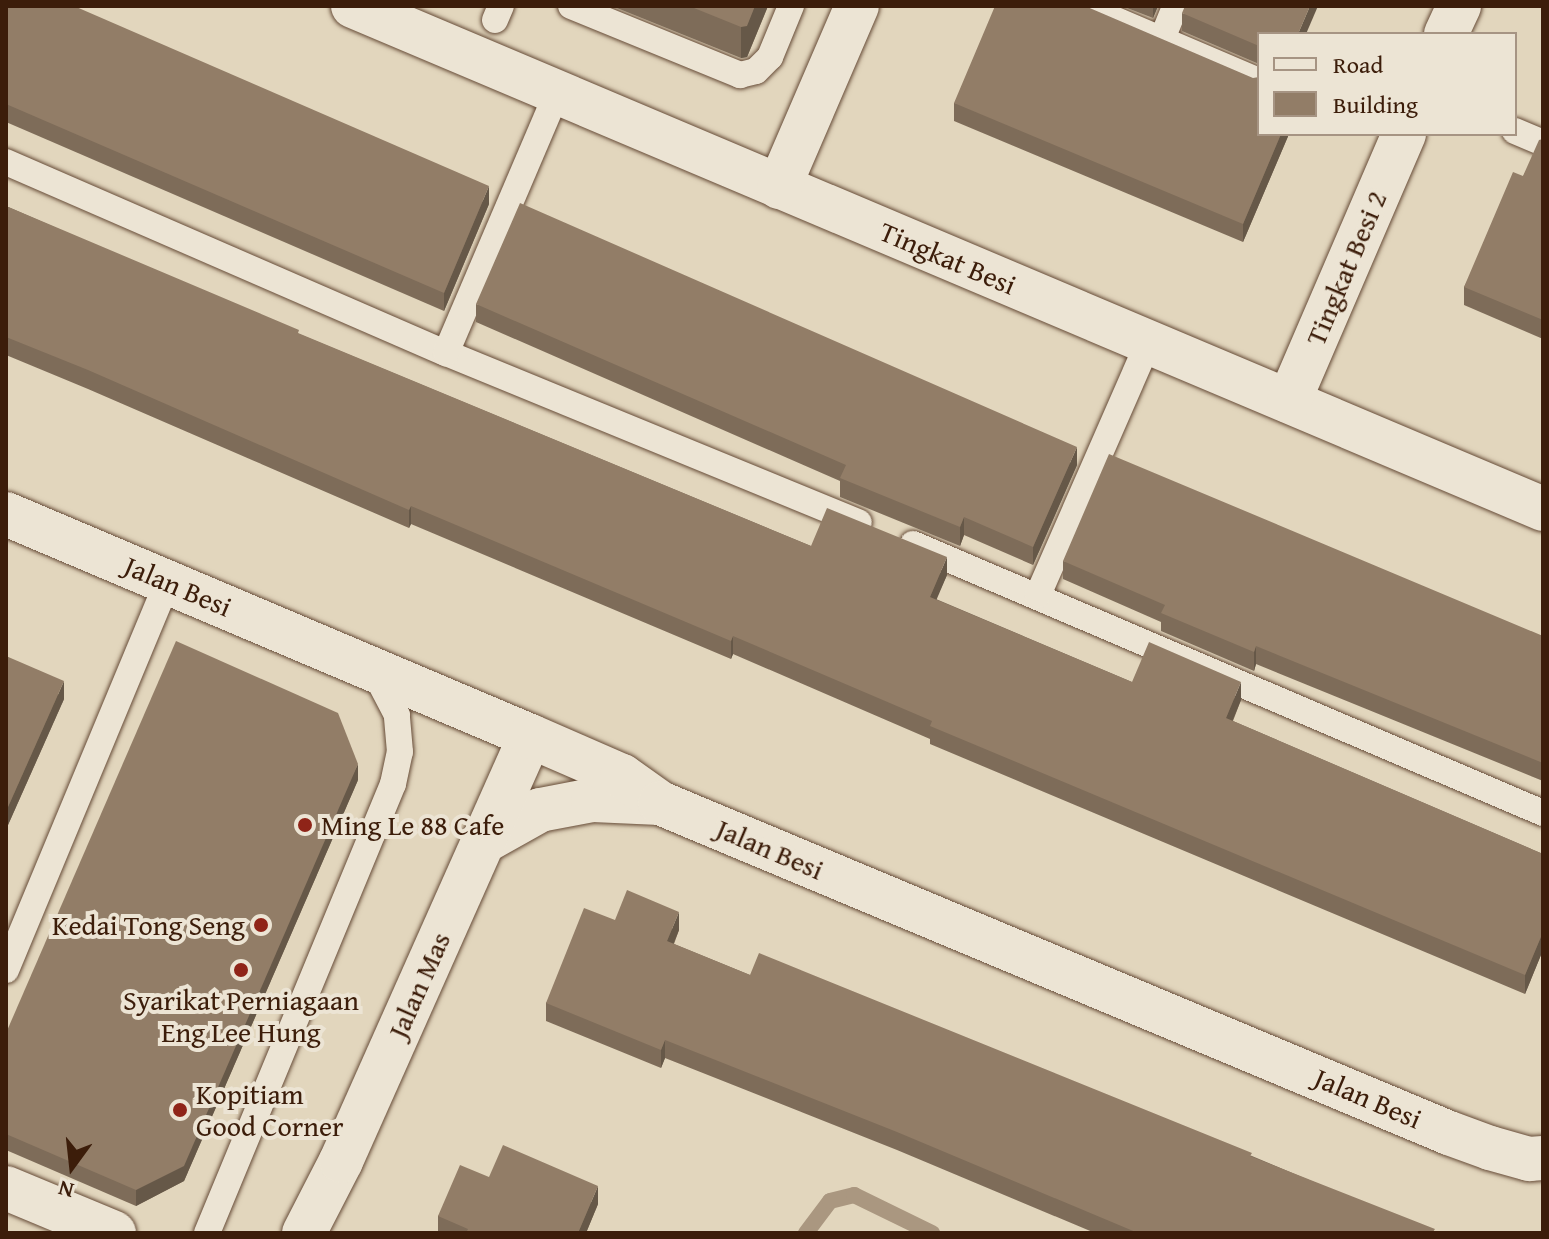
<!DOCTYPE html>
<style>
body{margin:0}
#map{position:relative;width:1549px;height:1239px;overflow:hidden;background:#e2d6bd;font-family:"Gentium Book Plus",serif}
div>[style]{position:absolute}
.stream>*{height:16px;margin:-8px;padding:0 8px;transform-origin:8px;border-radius:8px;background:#aa9780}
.roads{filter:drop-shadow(0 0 2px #664b37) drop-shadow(0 0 2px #664b37)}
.service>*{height:26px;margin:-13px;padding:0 13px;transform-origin:13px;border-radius:13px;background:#ece4d4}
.minor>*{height:44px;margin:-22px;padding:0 22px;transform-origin:22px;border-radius:22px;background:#ece4d4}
.tertiary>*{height:44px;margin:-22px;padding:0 22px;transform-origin:22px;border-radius:22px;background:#ece4d4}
.wall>*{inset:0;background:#7e6c59}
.shaded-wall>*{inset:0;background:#665848}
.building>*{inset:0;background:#927d67}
.dots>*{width:22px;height:22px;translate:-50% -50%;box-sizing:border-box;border:4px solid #ece4d4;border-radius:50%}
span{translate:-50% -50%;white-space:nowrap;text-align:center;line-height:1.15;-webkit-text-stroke:8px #ece4d4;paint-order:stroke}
.street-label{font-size:28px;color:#3c1d0a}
.poi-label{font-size:28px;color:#3c1d0a}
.left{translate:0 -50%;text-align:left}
.right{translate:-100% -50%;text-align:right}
.frame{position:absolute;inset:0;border:8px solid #3c1d0a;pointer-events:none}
.legend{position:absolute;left:1257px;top:32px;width:260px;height:104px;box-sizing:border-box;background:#ece4d4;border:2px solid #a69483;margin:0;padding:10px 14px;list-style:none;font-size:24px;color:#3c1d0a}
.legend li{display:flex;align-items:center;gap:16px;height:40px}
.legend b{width:40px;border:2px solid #a69483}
.north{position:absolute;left:32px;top:1127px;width:80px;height:80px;-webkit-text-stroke:6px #ece4d4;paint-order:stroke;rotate:195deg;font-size:22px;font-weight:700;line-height:32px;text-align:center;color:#3c1d0a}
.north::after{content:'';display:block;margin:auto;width:28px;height:36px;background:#3c1d0a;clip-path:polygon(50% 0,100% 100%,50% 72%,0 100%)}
</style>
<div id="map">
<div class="stream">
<i style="left:806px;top:1233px;width:40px;rotate:-53deg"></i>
<i style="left:830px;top:1201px;width:25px;rotate:-14deg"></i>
<i style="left:854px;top:1195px;width:87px;rotate:26deg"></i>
</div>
<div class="roads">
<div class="service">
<i style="left:571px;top:6px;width:183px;rotate:22.2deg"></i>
<i style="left:740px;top:75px;width:16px;rotate:-14deg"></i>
<i style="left:756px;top:71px;width:20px;rotate:-45deg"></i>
<i style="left:770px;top:57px;width:55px;rotate:-67.6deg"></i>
<i style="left:1083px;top:6px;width:191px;rotate:23.1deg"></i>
<i style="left:495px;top:20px;width:15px;rotate:-67deg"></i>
<i style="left:1162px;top:39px;width:35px;rotate:-68deg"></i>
<i style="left:1515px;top:131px;width:30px;rotate:23deg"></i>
<i style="left:6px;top:162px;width:480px;rotate:23.5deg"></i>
<i style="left:446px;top:353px;width:446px;rotate:22.3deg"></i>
<i style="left:446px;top:353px;width:283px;rotate:-66.9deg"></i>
<i style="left:913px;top:544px;width:685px;rotate:23.12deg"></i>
<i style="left:1038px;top:595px;width:275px;rotate:-66.4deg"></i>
<i style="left:6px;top:970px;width:421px;rotate:-67.4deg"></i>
<i style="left:207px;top:1233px;width:486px;rotate:-67.5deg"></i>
<i style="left:393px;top:784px;width:33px;rotate:-78deg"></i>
<i style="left:400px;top:752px;width:37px;rotate:-95deg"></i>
<i style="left:397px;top:715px;width:50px;rotate:-117.6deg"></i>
</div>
<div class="minor">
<i style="left:353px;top:6px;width:1292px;rotate:22.91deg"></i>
<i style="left:1446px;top:34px;width:31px;rotate:-65deg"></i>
<i style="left:779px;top:187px;width:197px;rotate:-66.7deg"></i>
<i style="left:1289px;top:401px;width:291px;rotate:-66.7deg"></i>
<i style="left:483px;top:842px;width:65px;rotate:-29.3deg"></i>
<i style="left:540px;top:810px;width:54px;rotate:-10.7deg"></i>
<i style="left:593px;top:800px;width:67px;rotate:2.6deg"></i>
<i style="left:6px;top:1188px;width:117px;rotate:22.6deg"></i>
<i style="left:304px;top:1233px;width:81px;rotate:-62.8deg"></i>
<i style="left:341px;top:1161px;width:465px;rotate:-66deg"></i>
</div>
<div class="tertiary">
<i style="left:6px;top:514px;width:569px;rotate:22.96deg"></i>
<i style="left:530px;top:736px;width:100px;rotate:23.5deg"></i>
<i style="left:622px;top:776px;width:47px;rotate:35.4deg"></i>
<i style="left:660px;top:803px;width:855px;rotate:22.7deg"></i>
<i style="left:1449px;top:1133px;width:44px;rotate:20.1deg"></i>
<i style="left:1490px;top:1148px;width:41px;rotate:15.8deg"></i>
<i style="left:1529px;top:1159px;width:14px;rotate:-4deg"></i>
</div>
</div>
<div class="wall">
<i style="clip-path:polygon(6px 6px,489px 204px,444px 311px,6px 122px)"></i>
<i style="clip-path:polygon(612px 6px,768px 6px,747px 57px,741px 58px)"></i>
<i style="clip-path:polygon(1122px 6px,1158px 6px,1153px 18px)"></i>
<i style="clip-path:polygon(1182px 13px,1259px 34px,1259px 64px,1182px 31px)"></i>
<i style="clip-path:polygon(954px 103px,1259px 134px,1289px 134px,1243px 242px,954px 121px)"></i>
<i style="clip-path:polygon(1543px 139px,1543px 339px,1464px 305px,1464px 287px)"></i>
<i style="clip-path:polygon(6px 206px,299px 334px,811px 546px,947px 575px,936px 599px,1132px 682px,1241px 700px,1233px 721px,1543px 854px,1543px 950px,1525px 994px,930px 744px,930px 739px,733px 654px,731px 659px,411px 524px,409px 528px,88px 389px,6px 355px)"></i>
<i style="clip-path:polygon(476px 304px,1077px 465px,1033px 565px,964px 535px,960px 546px,840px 497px,840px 481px,476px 322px)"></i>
<i style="clip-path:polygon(1063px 561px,1543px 636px,1543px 781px,1256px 664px,1254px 671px,1161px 631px,1161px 622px,1063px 579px)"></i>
<i style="clip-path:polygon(6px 656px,64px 699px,8px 825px,6px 825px)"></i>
<i style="clip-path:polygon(358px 780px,184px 1181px,136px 1206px,6px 1150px,6px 1033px)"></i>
<i style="clip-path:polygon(615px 920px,679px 930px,674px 944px,750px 975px,1252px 1156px,1435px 1233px,1095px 1233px,897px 1150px,665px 1058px,661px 1068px,546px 1021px,546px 1003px)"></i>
<i style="clip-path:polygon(489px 1177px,598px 1204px,586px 1233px,438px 1233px,438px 1216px)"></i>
</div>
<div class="shaded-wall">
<i style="clip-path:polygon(755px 6px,768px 6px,747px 57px,741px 58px,741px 27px)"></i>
<i style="clip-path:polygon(1153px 6px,1158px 6px,1153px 18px)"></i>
<i style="clip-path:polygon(1310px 6px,1318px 6px,1306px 34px,1298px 34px)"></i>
<i style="clip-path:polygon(1281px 134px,1289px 134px,1243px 242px,1243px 224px)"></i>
<i style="clip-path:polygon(489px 186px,489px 204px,444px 311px,444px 293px)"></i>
<i style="clip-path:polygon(1077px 447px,1077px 465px,1033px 565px,1033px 547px)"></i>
<i style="clip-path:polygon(411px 506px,411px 524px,409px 528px,409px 510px)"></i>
<i style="clip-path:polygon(964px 517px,964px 535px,960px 546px,960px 527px)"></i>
<i style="clip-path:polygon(947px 557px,947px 575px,930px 615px,930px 597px)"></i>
<i style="clip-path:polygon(733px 636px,733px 654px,731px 659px,731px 641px)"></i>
<i style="clip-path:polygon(1256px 646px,1256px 664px,1254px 671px,1254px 652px)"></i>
<i style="clip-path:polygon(64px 681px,64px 699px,8px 825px,8px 807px)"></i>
<i style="clip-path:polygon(1241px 682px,1241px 700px,1226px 736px,1226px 718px)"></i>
<i style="clip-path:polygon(358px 764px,358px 780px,184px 1181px,136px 1206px,136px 1190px)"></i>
<i style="clip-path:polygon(679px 912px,679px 930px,667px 959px,667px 941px)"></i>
<i style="clip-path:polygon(1543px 932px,1543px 950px,1525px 994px,1525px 975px)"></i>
<i style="clip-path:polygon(665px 1040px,665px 1058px,661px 1068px,661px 1050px)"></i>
<i style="clip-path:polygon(598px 1186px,598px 1204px,586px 1233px,578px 1233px)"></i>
</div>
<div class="building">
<i style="clip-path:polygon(6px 6px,74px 6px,489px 186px,444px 293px,6px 104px)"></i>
<i style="clip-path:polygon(689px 6px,755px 6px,747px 26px,741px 27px)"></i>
<i style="clip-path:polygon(995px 6px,1085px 6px,1253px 78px,1259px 77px,1259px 134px,1281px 134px,1243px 224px,954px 103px)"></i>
<i style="clip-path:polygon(1185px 6px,1310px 6px,1298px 34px,1259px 34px,1259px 46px,1182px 13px)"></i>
<i style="clip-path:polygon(1543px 139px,1543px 320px,1464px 287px,1513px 172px,1523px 176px,1539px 140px)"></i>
<i style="clip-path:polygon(520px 203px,1077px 447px,1033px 547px,964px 517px,960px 527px,840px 478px,846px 465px,476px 304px)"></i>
<i style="clip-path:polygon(6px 206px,299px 330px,298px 333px,811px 546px,827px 508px,947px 557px,930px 597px,1132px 682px,1149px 642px,1241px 682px,1226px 718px,1543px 854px,1543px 932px,1525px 975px,930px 726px,932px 721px,733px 636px,731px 641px,411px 506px,409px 510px,88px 370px,6px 337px)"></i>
<i style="clip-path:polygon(1109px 454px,1543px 636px,1543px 763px,1256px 646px,1254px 652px,1161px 613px,1165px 605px,1063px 561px)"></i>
<i style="clip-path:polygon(176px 641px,338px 713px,358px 764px,184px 1166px,136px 1190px,6px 1134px,6px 1033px)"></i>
<i style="clip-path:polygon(6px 656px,64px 681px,8px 807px,6px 806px)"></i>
<i style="clip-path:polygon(627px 890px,679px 912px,667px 941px,750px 975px,759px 953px,1252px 1153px,1250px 1156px,1435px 1229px,1433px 1232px,1434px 1233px,1138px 1233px,897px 1132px,665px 1040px,661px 1050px,546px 1003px,584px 908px,615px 920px)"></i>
<i style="clip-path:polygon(503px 1145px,598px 1186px,578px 1233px,466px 1233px,468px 1229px,438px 1216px,460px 1165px,489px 1177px)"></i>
</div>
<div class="dots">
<i style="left:305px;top:825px;background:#8f2418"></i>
<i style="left:261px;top:925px;background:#8f2418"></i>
<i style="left:241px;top:970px;background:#8f2418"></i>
<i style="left:180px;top:1110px;background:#8f2418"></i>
</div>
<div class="street-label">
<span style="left:948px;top:258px;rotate:23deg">Tingkat Besi</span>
<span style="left:1346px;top:268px;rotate:-67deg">Tingkat Besi 2</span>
<span style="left:178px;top:586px;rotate:23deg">Jalan Besi</span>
<span style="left:770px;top:849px;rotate:23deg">Jalan Besi</span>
<span style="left:419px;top:985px;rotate:-66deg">Jalan Mas</span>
<span style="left:1368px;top:1098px;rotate:23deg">Jalan Besi</span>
</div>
<div class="poi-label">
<span class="left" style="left:321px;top:825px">Ming Le 88 Cafe</span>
<span class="right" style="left:245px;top:925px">Kedai Tong Seng</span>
<span style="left:241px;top:1016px">Syarikat Perniagaan<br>Eng Lee Hung</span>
<span class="left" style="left:196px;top:1110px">Kopitiam<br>Good Corner</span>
</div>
<div class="frame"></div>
<ul class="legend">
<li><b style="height:10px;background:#ece4d4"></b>Road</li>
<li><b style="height:22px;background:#927d67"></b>Building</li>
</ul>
<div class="north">N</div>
</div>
